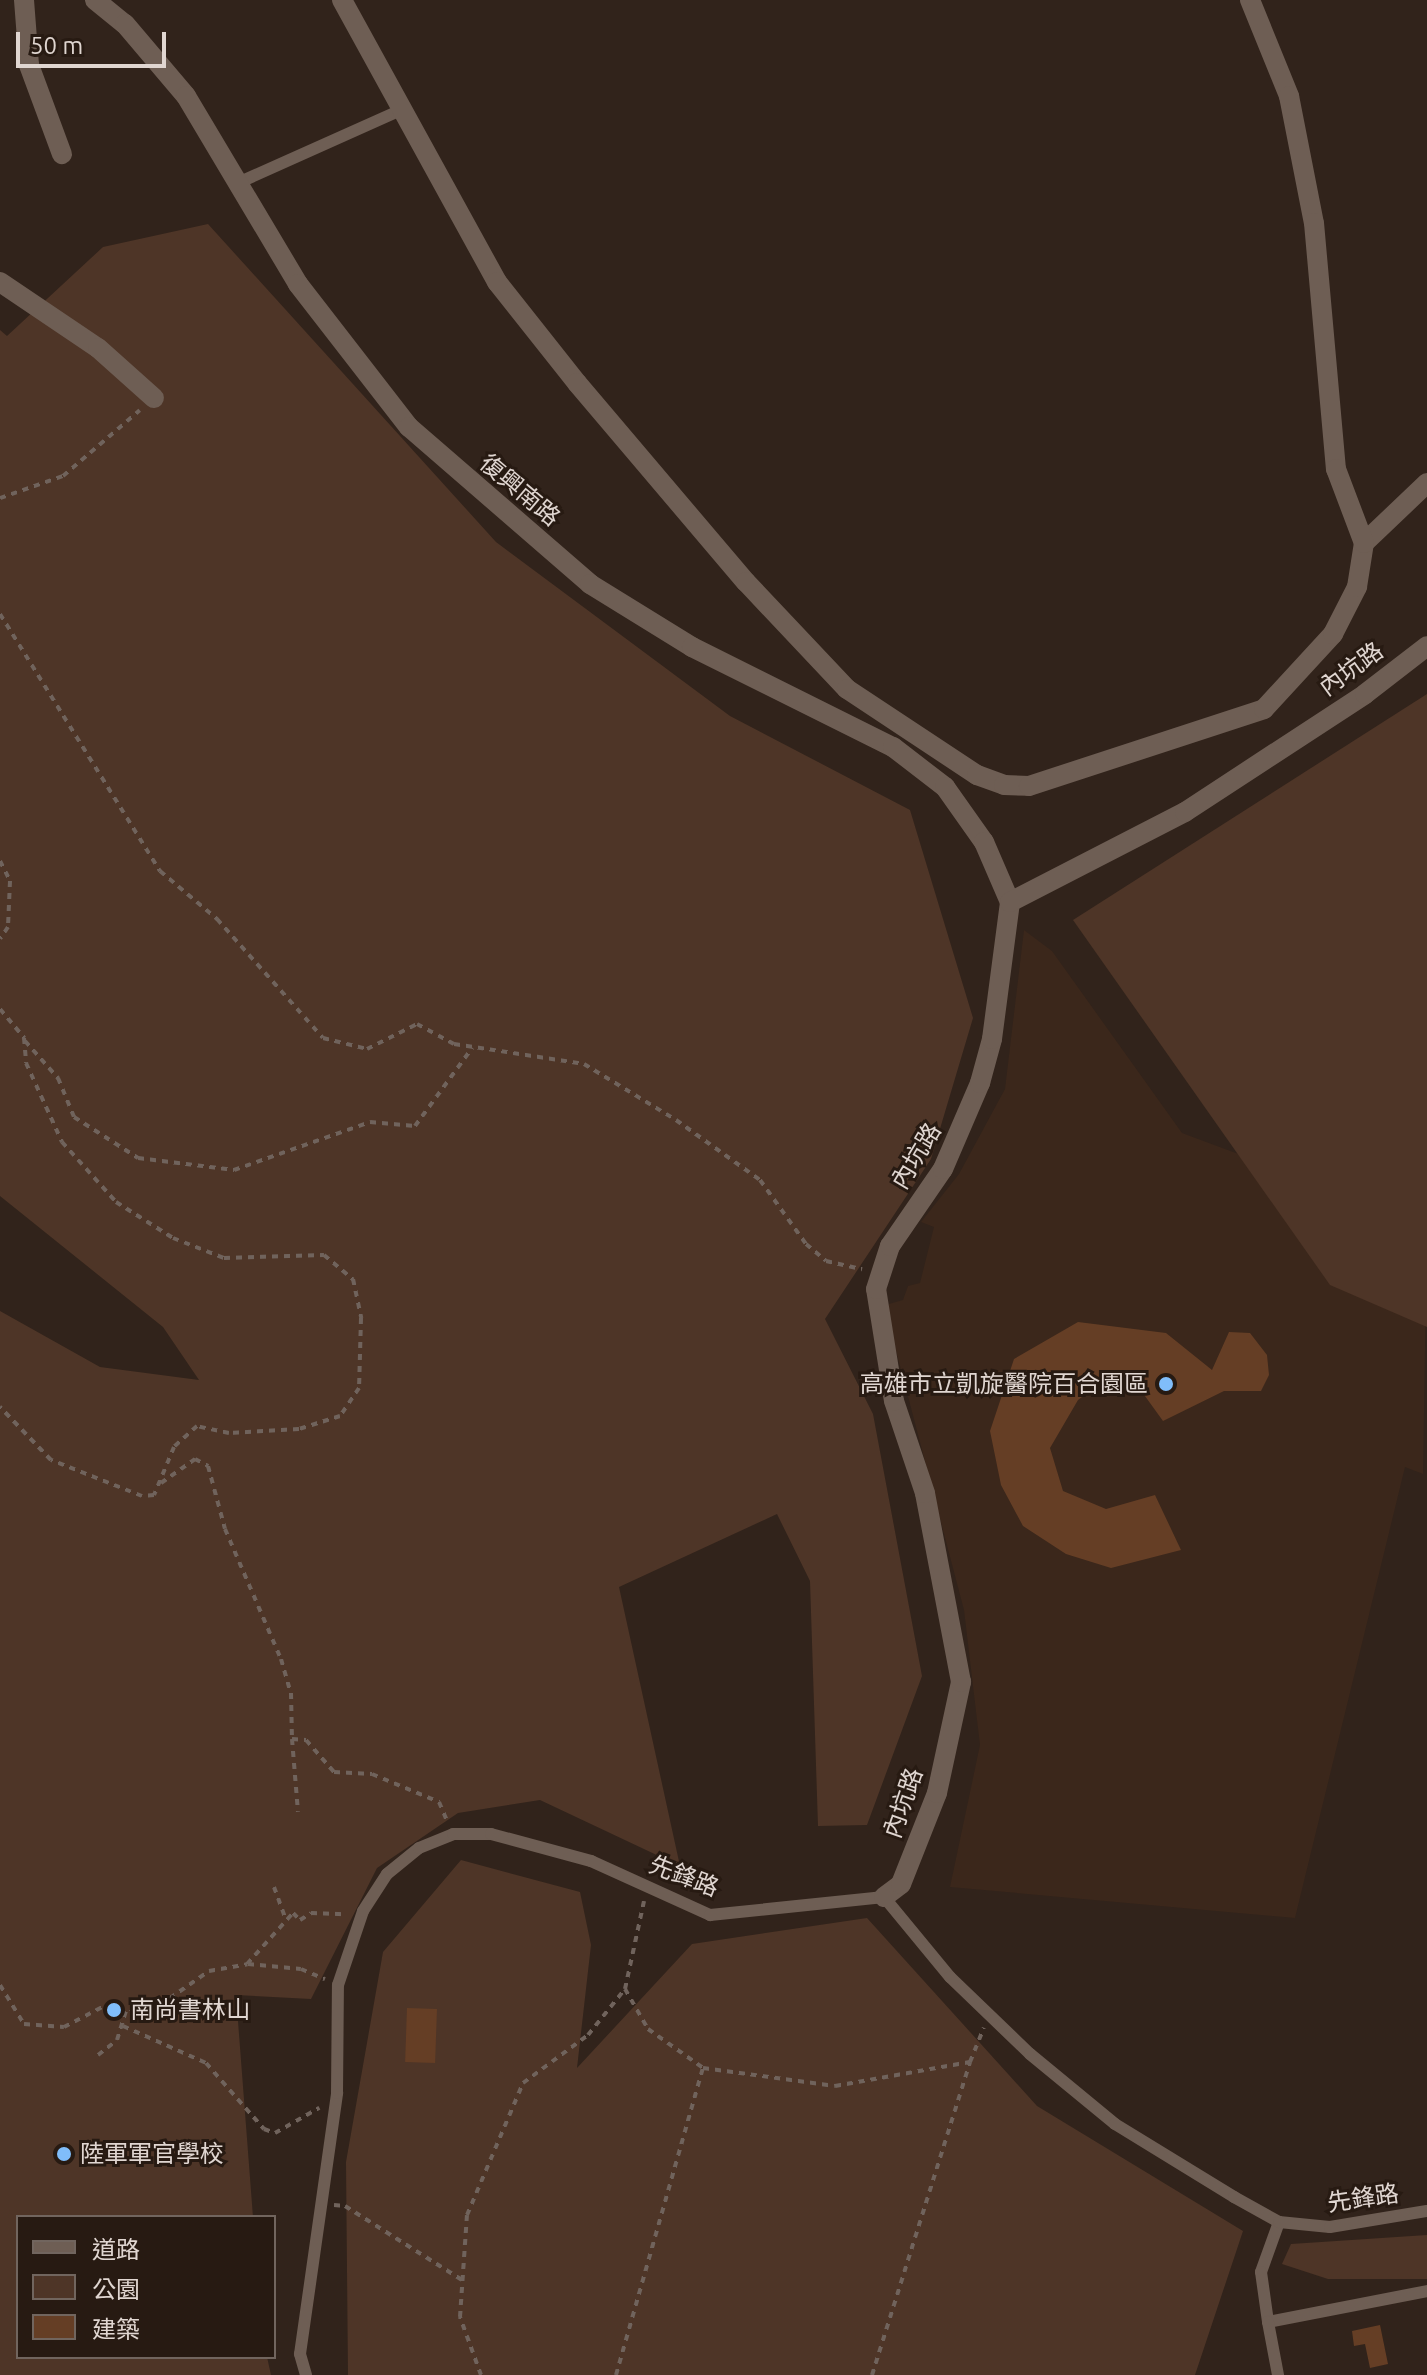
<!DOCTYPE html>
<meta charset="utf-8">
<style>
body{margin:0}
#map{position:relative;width:1427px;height:2375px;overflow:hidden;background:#31231b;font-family:Ubuntu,"Noto Sans TC",sans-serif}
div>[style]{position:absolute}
.built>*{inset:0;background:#3b271b}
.green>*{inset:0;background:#4e3527}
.building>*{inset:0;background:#653e25;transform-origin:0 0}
.path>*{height:4px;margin-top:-2px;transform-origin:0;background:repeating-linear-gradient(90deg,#70635c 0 6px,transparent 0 12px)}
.service>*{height:12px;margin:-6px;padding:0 6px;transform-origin:6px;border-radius:6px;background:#6e5e54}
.minor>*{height:20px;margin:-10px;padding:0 10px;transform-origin:10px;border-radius:10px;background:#6e5e54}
.tertiary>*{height:20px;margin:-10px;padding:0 10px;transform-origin:10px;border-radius:10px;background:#6e5e54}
.dots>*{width:22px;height:22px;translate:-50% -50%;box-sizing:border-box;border:4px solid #271a12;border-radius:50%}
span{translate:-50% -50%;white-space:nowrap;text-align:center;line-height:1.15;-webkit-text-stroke:6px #271a12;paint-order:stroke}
.street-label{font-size:24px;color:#e0d6d1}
.poi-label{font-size:24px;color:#e0d6d1}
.right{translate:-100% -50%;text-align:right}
.left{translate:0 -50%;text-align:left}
.legend{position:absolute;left:16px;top:2215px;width:260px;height:144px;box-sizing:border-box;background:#271a12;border:2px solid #71655e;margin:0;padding:10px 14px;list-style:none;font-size:24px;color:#e0d6d1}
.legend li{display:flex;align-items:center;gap:16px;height:40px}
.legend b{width:40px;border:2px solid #71655e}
.scale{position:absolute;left:16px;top:32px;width:150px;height:36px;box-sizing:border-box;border:4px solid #e0d6d1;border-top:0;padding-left:10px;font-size:24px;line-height:28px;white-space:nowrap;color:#e0d6d1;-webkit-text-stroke:6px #271a12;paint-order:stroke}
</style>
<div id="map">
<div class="built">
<i style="clip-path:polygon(1024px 930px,1052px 951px,1182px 1133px,1427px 1224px,1423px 1474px,1405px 1467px,1295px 1918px,950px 1887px,980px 1745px,964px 1610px,888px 1320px,889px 1304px,903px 1300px,908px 1286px,920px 1283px,934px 1227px,921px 1222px,959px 1174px,1005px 1089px)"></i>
</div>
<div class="green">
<i style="clip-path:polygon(208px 224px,496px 542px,730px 716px,910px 810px,973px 1018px,931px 1159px,825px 1319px,873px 1414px,922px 1676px,867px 1825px,818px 1826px,810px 1581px,777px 1514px,619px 1587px,680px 1866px,540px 1800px,458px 1813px,377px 1868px,311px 1999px,236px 1995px,253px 2217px,18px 2217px,18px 2357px,267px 2357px,271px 2375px,0 2375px,0 1311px,100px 1367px,199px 1380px,163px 1327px,0 1196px,0 330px,7px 336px,103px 247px)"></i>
<i style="clip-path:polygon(1427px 694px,1427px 1327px,1330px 1285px,1073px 920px)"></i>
<i style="clip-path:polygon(461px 1860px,580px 1892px,591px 1945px,577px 2068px,692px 1944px,867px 1918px,1037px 2106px,1243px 2231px,1195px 2375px,348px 2375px,346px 2162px,383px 1952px)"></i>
<i style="clip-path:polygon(1427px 2235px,1427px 2279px,1328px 2279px,1282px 2264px,1291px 2244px)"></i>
</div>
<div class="building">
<i style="clip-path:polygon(1078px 1322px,1166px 1333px,1212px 1370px,1229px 1332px,1250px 1333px,1267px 1355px,1269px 1375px,1261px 1391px,1224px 1391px,1163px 1421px,1137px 1385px,1103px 1381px,1078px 1400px,1050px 1448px,1063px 1491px,1106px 1509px,1155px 1495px,1181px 1550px,1111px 1568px,1066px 1554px,1023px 1526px,1001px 1485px,990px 1431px,1014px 1359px)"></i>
<i style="left:407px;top:2008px;width:30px;height:54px;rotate:2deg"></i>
<i style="clip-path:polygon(1380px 2325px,1388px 2364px,1370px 2368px,1365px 2344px,1354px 2346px,1352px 2331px)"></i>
</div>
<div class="path">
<i style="left:0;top:498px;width:67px;rotate:-19.2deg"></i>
<i style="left:63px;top:476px;width:101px;rotate:-40.6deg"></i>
<i style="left:0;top:614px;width:303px;rotate:58.1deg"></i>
<i style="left:160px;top:871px;width:75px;rotate:40.1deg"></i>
<i style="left:217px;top:919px;width:159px;rotate:48.3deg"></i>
<i style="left:323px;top:1038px;width:45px;rotate:14deg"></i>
<i style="left:367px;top:1049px;width:56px;rotate:-26.6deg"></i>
<i style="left:417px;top:1024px;width:42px;rotate:28.4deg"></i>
<i style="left:454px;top:1044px;width:132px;rotate:8.7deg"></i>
<i style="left:584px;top:1064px;width:108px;rotate:31.3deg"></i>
<i style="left:676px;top:1120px;width:103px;rotate:35.5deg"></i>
<i style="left:760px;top:1180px;width:79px;rotate:54.3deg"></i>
<i style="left:806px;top:1244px;width:26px;rotate:40deg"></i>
<i style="left:826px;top:1261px;width:37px;rotate:13deg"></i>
<i style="left:0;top:861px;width:22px;rotate:63deg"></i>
<i style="left:10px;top:881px;width:46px;rotate:92.5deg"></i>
<i style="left:8px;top:927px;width:14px;rotate:124deg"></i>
<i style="left:0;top:1009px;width:38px;rotate:50deg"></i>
<i style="left:24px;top:1038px;width:25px;rotate:85deg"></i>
<i style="left:26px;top:1063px;width:87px;rotate:65.5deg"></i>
<i style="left:62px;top:1142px;width:81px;rotate:48deg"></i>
<i style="left:116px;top:1202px;width:67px;rotate:32.3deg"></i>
<i style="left:173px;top:1238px;width:55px;rotate:21.4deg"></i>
<i style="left:224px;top:1258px;width:100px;rotate:-1.7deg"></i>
<i style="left:324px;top:1255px;width:38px;rotate:40deg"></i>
<i style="left:353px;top:1279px;width:40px;rotate:78deg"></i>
<i style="left:361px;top:1318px;width:70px;rotate:91.6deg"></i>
<i style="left:359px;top:1388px;width:34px;rotate:124deg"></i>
<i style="left:340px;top:1416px;width:43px;rotate:162.4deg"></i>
<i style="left:299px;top:1429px;width:70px;rotate:176.7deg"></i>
<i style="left:229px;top:1433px;width:33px;rotate:-168deg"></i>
<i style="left:197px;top:1426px;width:31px;rotate:138deg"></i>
<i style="left:174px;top:1447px;width:52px;rotate:112.6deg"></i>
<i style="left:154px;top:1495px;width:12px;rotate:175deg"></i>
<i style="left:142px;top:1496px;width:98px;rotate:-158.4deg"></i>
<i style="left:51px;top:1460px;width:74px;rotate:-133.9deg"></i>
<i style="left:25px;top:1041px;width:50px;rotate:48.3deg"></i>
<i style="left:58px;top:1078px;width:42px;rotate:67.7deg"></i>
<i style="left:74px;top:1117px;width:76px;rotate:32.6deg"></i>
<i style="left:138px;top:1158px;width:97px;rotate:7.1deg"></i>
<i style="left:234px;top:1170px;width:144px;rotate:-19.4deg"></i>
<i style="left:370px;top:1122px;width:45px;rotate:5.1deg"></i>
<i style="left:415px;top:1126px;width:97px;rotate:-53.8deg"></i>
<i style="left:161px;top:1483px;width:42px;rotate:-35.2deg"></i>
<i style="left:195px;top:1459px;width:15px;rotate:28deg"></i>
<i style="left:208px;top:1466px;width:65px;rotate:74.9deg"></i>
<i style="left:225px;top:1529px;width:142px;rotate:66.7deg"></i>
<i style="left:281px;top:1659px;width:35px;rotate:74deg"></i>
<i style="left:291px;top:1693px;width:46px;rotate:88.8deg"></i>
<i style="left:292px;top:1739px;width:14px;rotate:4deg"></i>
<i style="left:306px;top:1740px;width:43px;rotate:48.8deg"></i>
<i style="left:334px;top:1772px;width:38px;rotate:3deg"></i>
<i style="left:372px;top:1774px;width:73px;rotate:22.7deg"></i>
<i style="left:439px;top:1802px;width:21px;rotate:67deg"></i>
<i style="left:292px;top:1739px;width:73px;rotate:85.3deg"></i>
<i style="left:274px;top:1887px;width:35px;rotate:70deg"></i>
<i style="left:248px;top:1964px;width:53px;rotate:5.4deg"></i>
<i style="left:301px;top:1969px;width:26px;rotate:23deg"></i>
<i style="left:0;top:1985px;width:46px;rotate:58.4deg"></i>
<i style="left:24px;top:2024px;width:40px;rotate:4.3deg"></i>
<i style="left:64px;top:2027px;width:47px;rotate:-27.6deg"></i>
<i style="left:106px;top:2005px;width:45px;rotate:9deg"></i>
<i style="left:150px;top:2012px;width:72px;rotate:-34.8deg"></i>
<i style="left:209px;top:1971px;width:39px;rotate:-10deg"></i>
<i style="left:247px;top:1964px;width:69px;rotate:-48deg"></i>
<i style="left:293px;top:1913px;width:10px;rotate:45deg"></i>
<i style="left:300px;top:1920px;width:13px;rotate:-32deg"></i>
<i style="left:311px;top:1913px;width:34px;rotate:2deg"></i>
<i style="left:625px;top:1989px;width:46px;rotate:60.1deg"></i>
<i style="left:648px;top:2029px;width:67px;rotate:35.3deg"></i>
<i style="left:123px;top:2026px;width:91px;rotate:24deg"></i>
<i style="left:206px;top:2063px;width:88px;rotate:48.7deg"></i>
<i style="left:264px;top:2129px;width:12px;rotate:20deg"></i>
<i style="left:275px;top:2133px;width:51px;rotate:-29.6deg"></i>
<i style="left:98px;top:2055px;width:24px;rotate:-38deg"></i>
<i style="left:117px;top:2040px;width:30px;rotate:-73deg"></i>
<i style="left:334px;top:2205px;width:11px;rotate:5deg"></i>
<i style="left:345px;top:2206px;width:138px;rotate:32.3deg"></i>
<i style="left:481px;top:2375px;width:62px;rotate:-109.9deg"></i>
<i style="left:460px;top:2317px;width:102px;rotate:-86.1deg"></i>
<i style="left:467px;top:2215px;width:143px;rotate:-67deg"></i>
<i style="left:523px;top:2083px;width:81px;rotate:-36.4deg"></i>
<i style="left:588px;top:2035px;width:59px;rotate:-51.2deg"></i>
<i style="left:625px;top:1989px;width:90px;rotate:-77.8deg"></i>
<i style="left:616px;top:2375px;width:319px;rotate:-74.2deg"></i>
<i style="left:703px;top:2068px;width:133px;rotate:7.8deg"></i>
<i style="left:835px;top:2086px;width:137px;rotate:-10.1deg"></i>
<i style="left:970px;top:2062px;width:37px;rotate:-68deg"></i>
<i style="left:872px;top:2375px;width:328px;rotate:-72.6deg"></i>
</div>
<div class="service">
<i style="left:240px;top:182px;width:176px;rotate:-24.1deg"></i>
<i style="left:1279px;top:2222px;width:53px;rotate:109.8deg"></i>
<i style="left:1261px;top:2272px;width:50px;rotate:82deg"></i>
<i style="left:1268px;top:2322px;width:162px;rotate:-11deg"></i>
<i style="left:1268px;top:2322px;width:54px;rotate:79.3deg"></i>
<i style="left:306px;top:2375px;width:22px;rotate:-106deg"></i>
<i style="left:300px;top:2354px;width:264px;rotate:-81.9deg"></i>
<i style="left:337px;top:2093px;width:108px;rotate:-89.5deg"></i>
<i style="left:338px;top:1985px;width:78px;rotate:-71.3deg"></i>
<i style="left:363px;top:1911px;width:44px;rotate:-57deg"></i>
<i style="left:387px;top:1874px;width:41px;rotate:-39.1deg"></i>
<i style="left:419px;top:1848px;width:37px;rotate:-22deg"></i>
<i style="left:453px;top:1834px;width:38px"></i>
<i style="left:491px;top:1834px;width:104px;rotate:15.1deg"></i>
<i style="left:591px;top:1861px;width:131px;rotate:24.4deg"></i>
<i style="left:710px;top:1915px;width:175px;rotate:-5.9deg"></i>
<i style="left:884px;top:1897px;width:104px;rotate:50.5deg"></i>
<i style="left:950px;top:1977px;width:111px;rotate:43.9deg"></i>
<i style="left:1030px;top:2054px;width:110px;rotate:39.5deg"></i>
<i style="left:1115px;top:2124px;width:140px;rotate:31.5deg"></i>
<i style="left:1234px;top:2197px;width:51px;rotate:29.1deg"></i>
<i style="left:1279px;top:2222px;width:51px;rotate:5.6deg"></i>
<i style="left:1330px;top:2227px;width:98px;rotate:-9.4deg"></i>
</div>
<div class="minor">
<i style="left:24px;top:0;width:65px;rotate:85.6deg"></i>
<i style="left:29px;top:65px;width:95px;rotate:69.7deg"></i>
<i style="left:342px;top:0;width:322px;rotate:61.2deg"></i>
<i style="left:497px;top:282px;width:129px;rotate:51.6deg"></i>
<i style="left:577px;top:383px;width:261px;rotate:49.7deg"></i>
<i style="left:746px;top:582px;width:147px;rotate:46.7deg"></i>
<i style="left:847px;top:689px;width:156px;rotate:33.5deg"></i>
<i style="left:977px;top:775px;width:29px;rotate:20deg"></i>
<i style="left:1004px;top:785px;width:25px;rotate:2deg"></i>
<i style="left:1029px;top:786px;width:247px;rotate:-18.1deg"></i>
<i style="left:1264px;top:709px;width:102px;rotate:-47.4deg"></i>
<i style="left:1333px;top:634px;width:53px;rotate:-62.9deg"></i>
<i style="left:1357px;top:587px;width:45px;rotate:-81deg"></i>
<i style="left:1364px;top:543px;width:87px;rotate:-43.6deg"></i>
<i style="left:1250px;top:0;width:104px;rotate:67.9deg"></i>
<i style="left:1289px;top:96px;width:129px;rotate:78.9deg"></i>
<i style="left:1314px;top:223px;width:247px;rotate:84.9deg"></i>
<i style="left:1336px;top:469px;width:79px;rotate:69.3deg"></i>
<i style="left:0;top:282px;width:118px;rotate:34deg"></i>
<i style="left:98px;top:348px;width:75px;rotate:41.8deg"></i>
</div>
<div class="tertiary">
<i style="left:95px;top:0;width:38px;rotate:39deg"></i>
<i style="left:125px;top:24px;width:94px;rotate:49.7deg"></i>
<i style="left:186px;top:96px;width:219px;rotate:59.2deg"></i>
<i style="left:298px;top:284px;width:181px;rotate:52.2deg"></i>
<i style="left:409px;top:427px;width:240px;rotate:40.9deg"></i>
<i style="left:590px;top:584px;width:120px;rotate:31.7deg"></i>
<i style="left:692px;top:647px;width:225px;rotate:26.5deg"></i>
<i style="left:893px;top:747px;width:66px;rotate:37.6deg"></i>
<i style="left:945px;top:787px;width:67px;rotate:54.7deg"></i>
<i style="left:984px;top:842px;width:65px;rotate:66.6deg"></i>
<i style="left:884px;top:1897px;width:21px;rotate:-37deg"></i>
<i style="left:901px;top:1884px;width:98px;rotate:-68.4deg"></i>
<i style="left:937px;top:1793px;width:114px;rotate:-77.8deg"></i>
<i style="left:961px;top:1682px;width:192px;rotate:-100.8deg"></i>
<i style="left:925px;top:1493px;width:97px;rotate:-108.6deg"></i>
<i style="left:894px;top:1401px;width:113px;rotate:-99.1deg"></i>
<i style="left:876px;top:1289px;width:45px;rotate:-72deg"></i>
<i style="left:890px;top:1246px;width:93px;rotate:-55.5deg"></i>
<i style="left:943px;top:1169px;width:94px;rotate:-66.7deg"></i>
<i style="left:980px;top:1083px;width:46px;rotate:-74.7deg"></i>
<i style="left:992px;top:1039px;width:138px;rotate:-82.5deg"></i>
<i style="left:1010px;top:902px;width:197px;rotate:-27.2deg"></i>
<i style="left:1185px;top:812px;width:215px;rotate:-33.2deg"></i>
<i style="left:1365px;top:694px;width:78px;rotate:-37.7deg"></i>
</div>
<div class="dots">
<i style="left:1166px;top:1384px;background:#80bdfa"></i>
<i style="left:114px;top:2010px;background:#80bdfa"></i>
<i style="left:64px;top:2154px;background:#80bdfa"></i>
</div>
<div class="street-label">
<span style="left:520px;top:490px;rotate:40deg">復興南路</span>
<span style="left:1351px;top:669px;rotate:-36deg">內坑路</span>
<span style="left:916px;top:1156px;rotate:-59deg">內坑路</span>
<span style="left:903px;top:1803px;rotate:-71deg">內坑路</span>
<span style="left:684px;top:1876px;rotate:21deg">先鋒路</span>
<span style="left:1363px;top:2198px;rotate:-8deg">先鋒路</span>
</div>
<div class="poi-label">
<span class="right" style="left:1148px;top:1384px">高雄市立凱旋醫院百合園區</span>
<span class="left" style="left:130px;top:2010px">南尚書林山</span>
<span class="left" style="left:80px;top:2154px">陸軍軍官學校</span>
</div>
<ul class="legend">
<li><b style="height:10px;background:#6e5e54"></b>道路</li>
<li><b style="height:22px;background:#4e3527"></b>公園</li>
<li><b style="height:22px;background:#653e25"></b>建築</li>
</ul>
<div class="scale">50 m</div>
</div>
